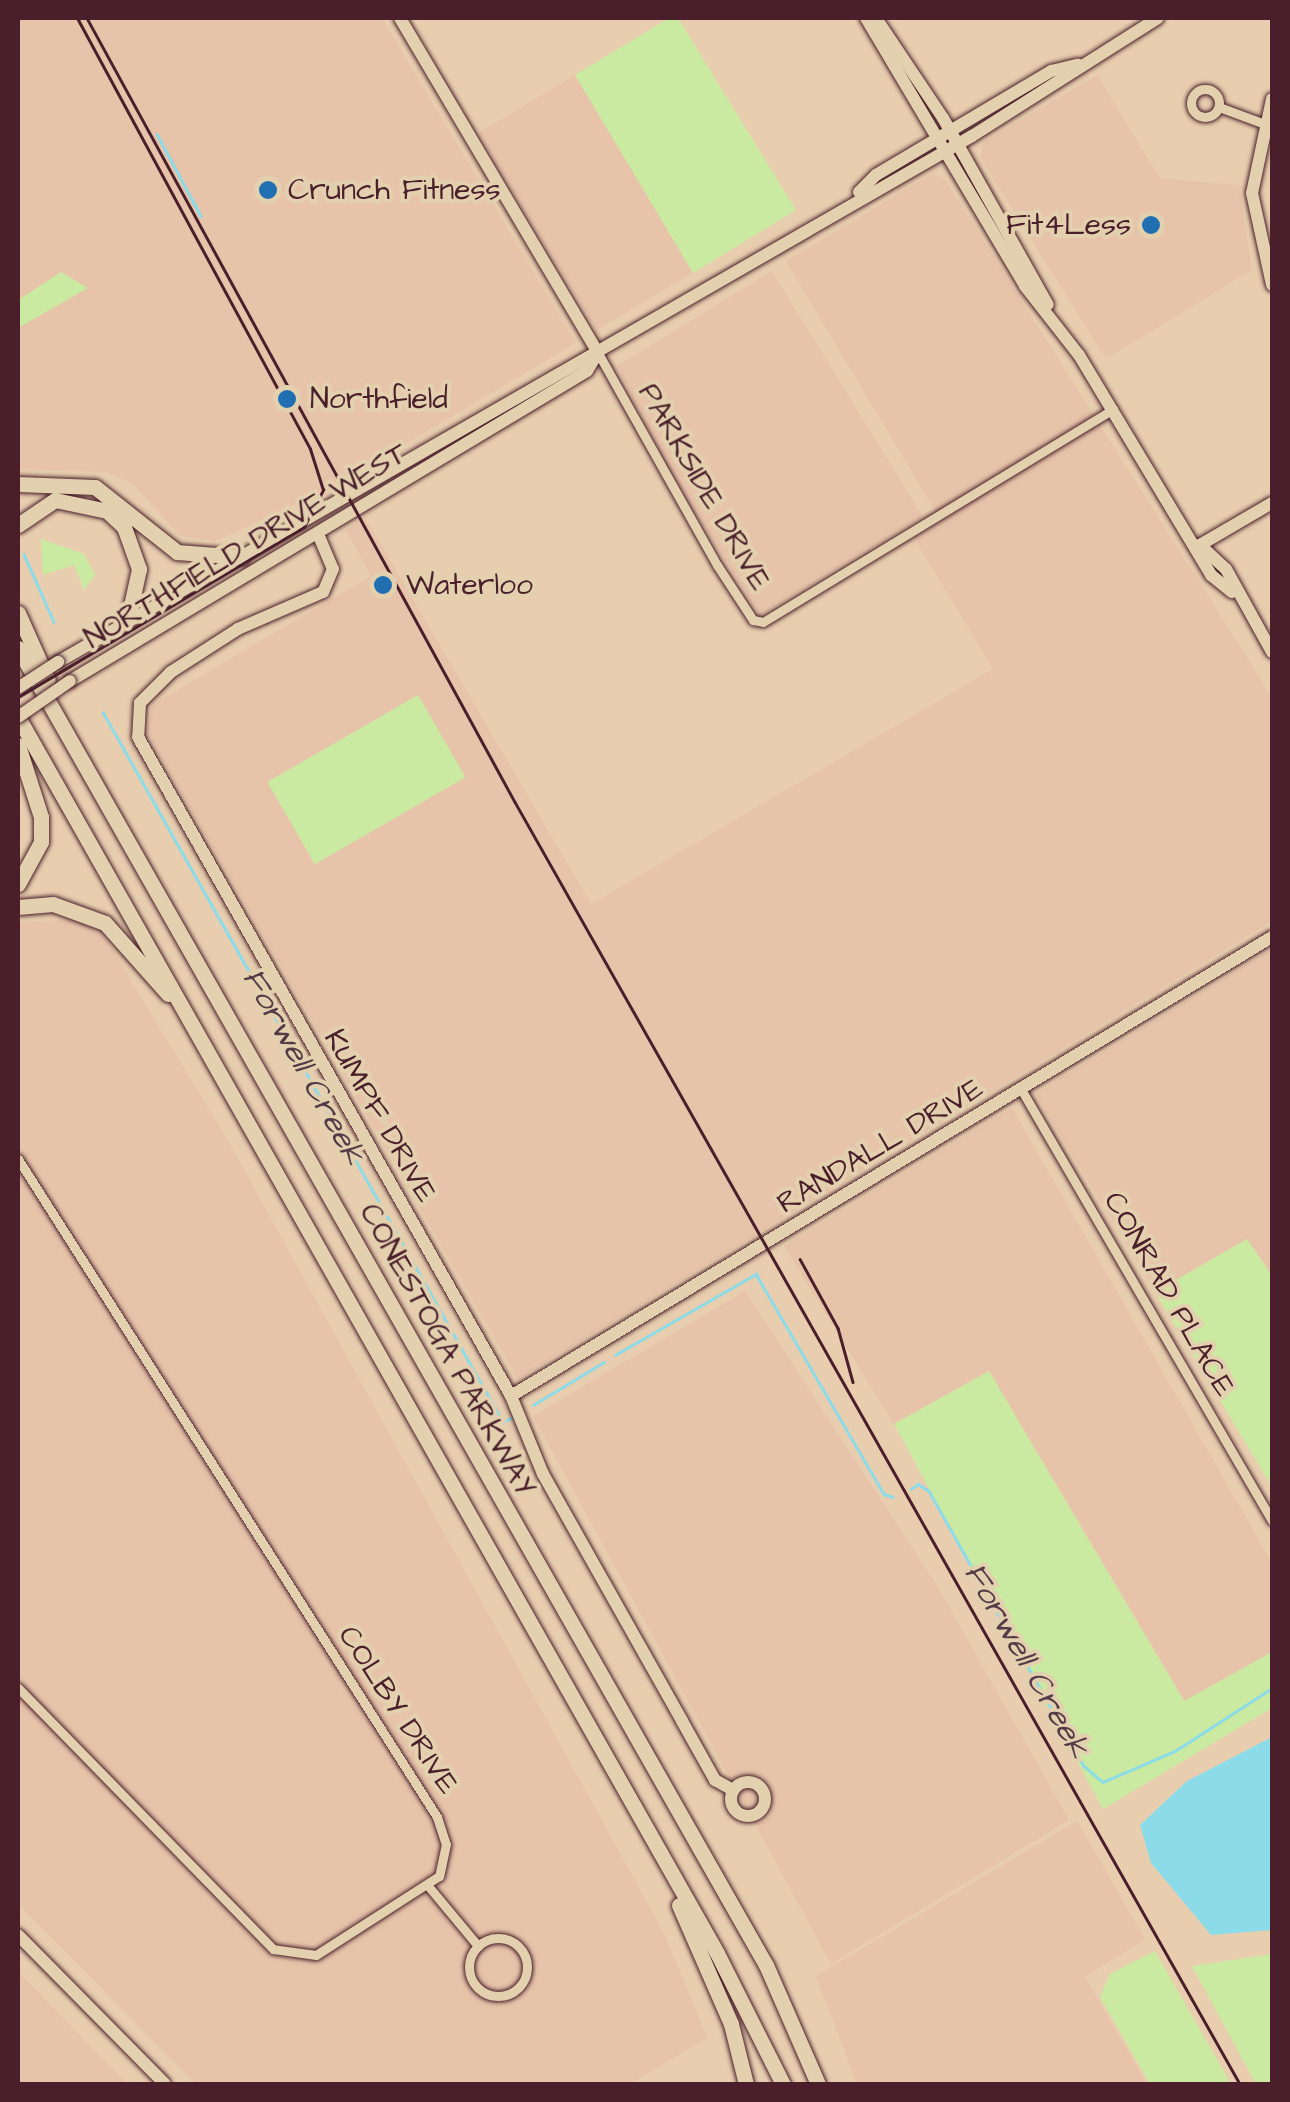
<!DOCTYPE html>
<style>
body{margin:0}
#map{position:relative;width:1290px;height:2102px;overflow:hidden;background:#e8ceaf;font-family:"Architects Daughter",sans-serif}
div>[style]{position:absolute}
.built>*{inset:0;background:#e6c3a9;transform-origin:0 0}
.green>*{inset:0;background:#cbeaa1;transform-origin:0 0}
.water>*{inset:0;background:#8cdbe8}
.stream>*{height:2.5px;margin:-1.25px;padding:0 1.25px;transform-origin:1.25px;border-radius:1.25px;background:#8cdbe8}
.roads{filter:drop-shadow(0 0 2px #4a1f2b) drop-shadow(0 0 2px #4a1f2b)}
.street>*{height:9px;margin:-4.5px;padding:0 4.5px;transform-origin:4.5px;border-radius:4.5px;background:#e3d0ae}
.street>.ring{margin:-4.5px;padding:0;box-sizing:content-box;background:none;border:9px solid #e3d0ae;border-radius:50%}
.secondary>*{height:12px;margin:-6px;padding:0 6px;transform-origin:6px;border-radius:6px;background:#e3d0ae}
.secondary>.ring{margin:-6px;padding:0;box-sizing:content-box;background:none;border:12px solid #e3d0ae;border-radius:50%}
.highway>*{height:15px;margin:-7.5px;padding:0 7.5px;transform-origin:7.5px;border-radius:7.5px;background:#e3d0ae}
.tram>*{height:2.5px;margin:-1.25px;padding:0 1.25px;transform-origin:1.25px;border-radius:1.25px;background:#4a1f2b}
.rail>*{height:2.5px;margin:-1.25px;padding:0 1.25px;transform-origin:1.25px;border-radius:1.25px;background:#4a1f2b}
.bridges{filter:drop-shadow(0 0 2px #4a1f2b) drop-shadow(0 0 2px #4a1f2b)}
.secondary-bridge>*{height:12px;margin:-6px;padding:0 6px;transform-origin:6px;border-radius:6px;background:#e3d0ae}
.dots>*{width:28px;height:28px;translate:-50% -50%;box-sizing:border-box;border:5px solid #e3d0ae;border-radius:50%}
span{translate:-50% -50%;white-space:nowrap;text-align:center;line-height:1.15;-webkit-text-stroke:8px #e3d0ae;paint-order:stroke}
.poi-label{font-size:30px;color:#4a1f2b}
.left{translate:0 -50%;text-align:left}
.right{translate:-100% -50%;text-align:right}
.street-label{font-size:30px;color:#4a1f2b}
.water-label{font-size:32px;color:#543b47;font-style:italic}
.frame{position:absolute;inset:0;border:20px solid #4a1f2b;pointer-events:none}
</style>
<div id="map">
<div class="built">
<i style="clip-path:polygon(18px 18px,382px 18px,576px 343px,326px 491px,215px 541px,181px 536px,133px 484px,106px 472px,18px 469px)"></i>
<i style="left:575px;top:75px;width:230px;height:113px;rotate:59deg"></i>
<i style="clip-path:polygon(1097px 75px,1160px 178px,1239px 185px,1252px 270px,1106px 359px,980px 157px,984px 142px)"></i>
<i style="clip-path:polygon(932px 174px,944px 178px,1272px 697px,1272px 921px,518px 1379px,147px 733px,152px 705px,371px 576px,346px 530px,365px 517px,591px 904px,993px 669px,914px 538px,941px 521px,786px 261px)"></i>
<i style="clip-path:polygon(772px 271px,923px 517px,760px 615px,668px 470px,617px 366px)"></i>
<i style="clip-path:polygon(83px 919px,101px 931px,230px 1144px,665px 1935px,707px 2038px,630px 2084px,196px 2084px,18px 1904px,18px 923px)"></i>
<i style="clip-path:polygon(1272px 949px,1272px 1482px,1035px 1094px)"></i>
<i style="clip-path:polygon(1012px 1108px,1272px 1563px,1272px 1652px,1185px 1701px,989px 1371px,894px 1424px,784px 1246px)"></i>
<i style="clip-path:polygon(745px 1291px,939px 1589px,1069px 1820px,831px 1964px,533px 1416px)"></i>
<i style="clip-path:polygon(1077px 1821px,1145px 1939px,1085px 1977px,1147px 2084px,857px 2084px,816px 1976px)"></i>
<i style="clip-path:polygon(18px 1971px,127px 2084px,18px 2084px)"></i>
</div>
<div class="green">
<i style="clip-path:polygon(669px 18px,678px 18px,796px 210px,693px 273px,575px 75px)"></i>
<i style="clip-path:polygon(61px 272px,88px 288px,18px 328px,18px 300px)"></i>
<i style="clip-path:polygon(41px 539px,84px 554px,95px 575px,84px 590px,74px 565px,43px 575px)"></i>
<i style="left:418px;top:695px;width:95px;height:174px;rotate:60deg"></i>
<i style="clip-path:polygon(1247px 1239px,1272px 1275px,1272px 1487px,1155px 1292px)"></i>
<i style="clip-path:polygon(989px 1371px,1184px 1701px,1272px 1652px,1272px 1708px,1103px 1809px,894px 1424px)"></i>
<i style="clip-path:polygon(1155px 1951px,1231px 2084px,1150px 2084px,1100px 1997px,1110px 1974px)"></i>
<i style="clip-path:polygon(1272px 1954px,1272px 2084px,1256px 2084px,1192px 1966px)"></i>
</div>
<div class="water">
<i style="clip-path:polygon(1272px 1737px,1272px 1930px,1211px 1935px,1151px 1863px,1140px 1825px,1187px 1781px)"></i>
</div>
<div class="stream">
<i style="left:157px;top:134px;width:93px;rotate:61.8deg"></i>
<i style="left:24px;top:554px;width:74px;rotate:66.2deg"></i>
<i style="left:103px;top:712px;width:815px;rotate:60.6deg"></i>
<i style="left:503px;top:1422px;width:11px;rotate:-27deg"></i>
<i style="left:615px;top:1355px;width:163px;rotate:-29.9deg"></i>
<i style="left:756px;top:1274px;width:255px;rotate:59.8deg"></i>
<i style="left:884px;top:1494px;width:9px;rotate:18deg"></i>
<i style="left:533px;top:1405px;width:83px;rotate:-31.2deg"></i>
<i style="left:911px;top:1489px;width:9px;rotate:-36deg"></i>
<i style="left:918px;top:1484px;width:13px;rotate:32deg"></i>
<i style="left:929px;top:1491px;width:316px;rotate:60.6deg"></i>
<i style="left:1084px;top:1766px;width:25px;rotate:40deg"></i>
<i style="left:1103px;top:1782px;width:78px;rotate:-23.3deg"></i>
<i style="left:1175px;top:1751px;width:116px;rotate:-33deg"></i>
</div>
<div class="roads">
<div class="street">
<i class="ring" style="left:1191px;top:89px;width:19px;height:19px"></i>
<i style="left:1219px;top:107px;width:46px;rotate:20.4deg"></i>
<i style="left:598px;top:353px;width:243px;rotate:60.7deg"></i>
<i style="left:717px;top:565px;width:66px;rotate:56.8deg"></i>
<i style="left:753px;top:620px;width:10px;rotate:11deg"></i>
<i style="left:763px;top:622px;width:410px;rotate:-31.3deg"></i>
<i style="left:1022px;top:1091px;width:497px;rotate:59.8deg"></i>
<i style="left:18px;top:1159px;width:780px;rotate:57.51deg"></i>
<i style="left:437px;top:1817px;width:28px;rotate:72deg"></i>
<i style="left:446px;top:1844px;width:33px;rotate:102deg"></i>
<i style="left:439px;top:1876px;width:146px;rotate:147.3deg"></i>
<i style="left:316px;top:1955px;width:43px;rotate:-172.1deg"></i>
<i style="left:273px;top:1949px;width:365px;rotate:-134.3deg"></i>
<i style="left:429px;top:1887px;width:77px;rotate:50.3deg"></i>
<i class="ring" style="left:469px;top:1938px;width:49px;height:49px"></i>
</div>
<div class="secondary">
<i style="left:400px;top:18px;width:389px;rotate:59.4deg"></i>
<i style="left:866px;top:18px;width:312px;rotate:59.3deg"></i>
<i style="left:1025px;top:286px;width:88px;rotate:52deg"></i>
<i style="left:1079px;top:355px;width:257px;rotate:59deg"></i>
<i style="left:1211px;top:575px;width:27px;rotate:39deg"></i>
<i style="left:876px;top:18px;width:120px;rotate:56.2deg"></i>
<i style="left:943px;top:118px;width:214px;rotate:60.7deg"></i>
<i style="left:1272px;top:99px;width:96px;rotate:102deg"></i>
<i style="left:1252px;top:193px;width:94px;rotate:77.7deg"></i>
<i style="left:859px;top:192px;width:24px;rotate:-45deg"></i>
<i style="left:876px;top:175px;width:204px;rotate:-30.7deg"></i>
<i style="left:1051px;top:71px;width:28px;rotate:-13deg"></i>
<i style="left:318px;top:534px;width:38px;rotate:67deg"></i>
<i style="left:333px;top:569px;width:25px;rotate:113deg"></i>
<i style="left:323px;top:592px;width:93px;rotate:156.5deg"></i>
<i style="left:238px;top:629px;width:80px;rotate:147.3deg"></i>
<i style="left:171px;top:672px;width:44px;rotate:135deg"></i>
<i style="left:140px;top:703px;width:34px;rotate:93deg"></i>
<i style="left:138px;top:737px;width:757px;rotate:60.49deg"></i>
<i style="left:511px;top:1396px;width:84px;rotate:67.7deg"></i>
<i style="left:543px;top:1474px;width:283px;rotate:60.6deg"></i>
<i style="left:682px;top:1721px;width:68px;rotate:60.8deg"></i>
<i style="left:715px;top:1780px;width:21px;rotate:29deg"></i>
<i style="left:1200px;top:545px;width:35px;rotate:43deg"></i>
<i style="left:1226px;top:569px;width:95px;rotate:61deg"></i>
<i style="left:1200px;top:545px;width:83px;rotate:-30.3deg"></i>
<i style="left:58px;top:662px;width:1055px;rotate:-29.92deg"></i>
<i style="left:972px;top:136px;width:220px;rotate:-32.4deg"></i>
<i style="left:70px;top:681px;width:603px;rotate:-30.95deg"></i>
<i style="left:587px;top:371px;width:21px;rotate:-59deg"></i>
<i style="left:511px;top:1396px;width:889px;rotate:-31.1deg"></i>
<i class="ring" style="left:731px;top:1782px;width:22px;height:22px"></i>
<i style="left:18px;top:1935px;width:209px;rotate:45.4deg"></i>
</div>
<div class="highway">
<i style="left:18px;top:484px;width:77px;rotate:2.2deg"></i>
<i style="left:95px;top:487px;width:105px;rotate:38.4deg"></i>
<i style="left:177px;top:552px;width:65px;rotate:4.4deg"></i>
<i style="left:18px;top:525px;width:45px;rotate:-34deg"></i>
<i style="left:55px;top:500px;width:53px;rotate:11.9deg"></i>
<i style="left:107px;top:511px;width:23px;rotate:43deg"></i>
<i style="left:124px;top:527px;width:45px;rotate:70.3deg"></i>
<i style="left:139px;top:569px;width:51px;rotate:102.4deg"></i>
<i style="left:18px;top:613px;width:73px;rotate:65.9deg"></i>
<i style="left:18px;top:648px;width:1515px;rotate:60.41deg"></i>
<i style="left:766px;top:1965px;width:130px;rotate:66.4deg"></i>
<i style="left:18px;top:717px;width:1420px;rotate:60.51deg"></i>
<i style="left:717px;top:1953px;width:147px;rotate:63.3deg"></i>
<i style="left:18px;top:745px;width:76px;rotate:72.3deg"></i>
<i style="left:41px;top:817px;width:25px;rotate:90deg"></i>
<i style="left:41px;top:842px;width:48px;rotate:118.7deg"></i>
<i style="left:18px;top:907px;width:35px;rotate:-5deg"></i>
<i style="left:53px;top:904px;width:55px;rotate:20.1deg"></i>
<i style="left:105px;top:923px;width:95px;rotate:48.4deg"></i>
<i style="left:679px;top:1905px;width:130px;rotate:66.4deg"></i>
<i style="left:731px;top:2024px;width:62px;rotate:76deg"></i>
</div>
</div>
<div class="tram">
<i style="left:18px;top:697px;width:333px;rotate:-30.7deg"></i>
<i style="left:304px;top:527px;width:42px;rotate:-62.8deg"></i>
<i style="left:323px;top:490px;width:43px;rotate:-107.6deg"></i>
<i style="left:310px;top:449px;width:490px;rotate:-118.4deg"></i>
</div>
<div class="rail">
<i style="left:87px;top:18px;width:893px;rotate:61.37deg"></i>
<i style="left:515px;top:802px;width:1473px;rotate:60.51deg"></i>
<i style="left:800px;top:1259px;width:79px;rotate:61.2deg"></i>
<i style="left:838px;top:1328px;width:56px;rotate:74.5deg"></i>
</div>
<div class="bridges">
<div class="secondary-bridge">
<i style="left:18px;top:688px;width:48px;rotate:-33deg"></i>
<i style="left:18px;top:717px;width:63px;rotate:-34.7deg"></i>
</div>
</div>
<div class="dots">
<i style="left:268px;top:190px;background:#1f6fb2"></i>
<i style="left:1151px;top:225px;background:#1f6fb2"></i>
<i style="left:287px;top:399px;background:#1f6fb2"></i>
<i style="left:383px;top:585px;background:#1f6fb2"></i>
</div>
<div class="poi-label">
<span class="left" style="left:288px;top:190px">Crunch Fitness</span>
<span class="right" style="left:1131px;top:225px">Fit4Less</span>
<span class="left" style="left:310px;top:399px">Northfield</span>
<span class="left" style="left:406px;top:585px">Waterloo</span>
</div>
<div class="street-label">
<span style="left:704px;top:487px;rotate:60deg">PARKSIDE DRIVE</span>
<span style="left:246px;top:546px;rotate:-31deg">NORTHFIELD DRIVE WEST</span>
<span style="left:380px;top:1116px;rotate:60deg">KUMPF DRIVE</span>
<span style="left:880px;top:1146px;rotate:-31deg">RANDALL DRIVE</span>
<span style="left:1169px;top:1294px;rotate:60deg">CONRAD PLACE</span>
<span style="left:447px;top:1350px;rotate:61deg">CONESTOGA PARKWAY</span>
<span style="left:398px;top:1710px;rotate:57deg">COLBY DRIVE</span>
</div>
<div class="water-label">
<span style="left:303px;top:1067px;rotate:61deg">Forwell Creek</span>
<span style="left:1026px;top:1661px;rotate:60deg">Forwell Creek</span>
</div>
<div class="frame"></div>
</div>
